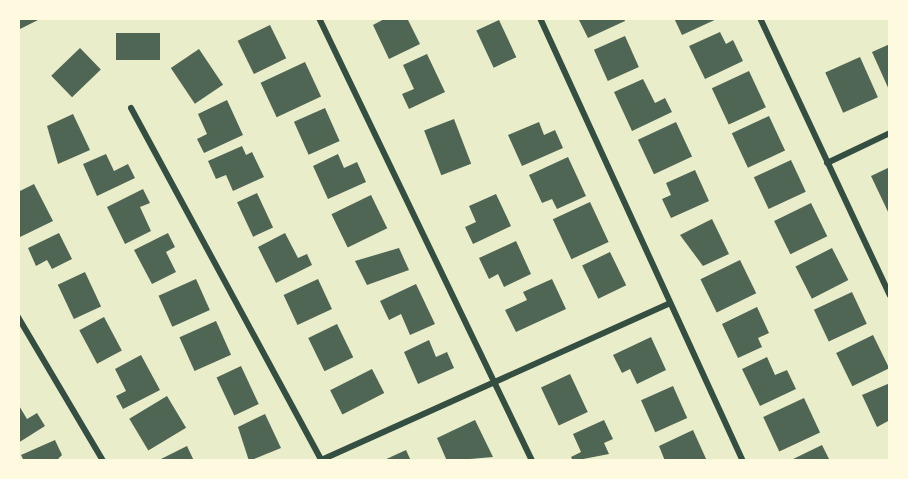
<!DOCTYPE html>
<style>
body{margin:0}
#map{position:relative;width:908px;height:479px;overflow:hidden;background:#e9edc9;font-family:Jost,sans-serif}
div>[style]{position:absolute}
.building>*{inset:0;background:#4f6655;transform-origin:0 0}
.minor>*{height:6px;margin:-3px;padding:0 3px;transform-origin:3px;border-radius:3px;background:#344e41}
span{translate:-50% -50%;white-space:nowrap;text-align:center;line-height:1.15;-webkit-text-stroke:5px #fefae0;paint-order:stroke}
.frame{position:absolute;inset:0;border:20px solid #fefae0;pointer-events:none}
</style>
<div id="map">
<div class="building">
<i style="clip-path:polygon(18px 18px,42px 18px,18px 30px)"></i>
<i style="clip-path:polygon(386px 18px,407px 18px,420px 44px,389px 59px,373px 25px)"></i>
<i style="clip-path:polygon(578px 18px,624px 18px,625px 21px,588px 38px)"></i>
<i style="clip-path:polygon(674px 18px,719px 18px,682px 35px)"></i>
<i style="left:499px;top:20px;width:41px;height:25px;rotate:65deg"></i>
<i style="left:270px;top:25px;width:37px;height:36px;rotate:64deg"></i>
<i style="clip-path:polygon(720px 32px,726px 44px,733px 40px,743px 61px,705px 79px,689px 46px)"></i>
<i style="left:116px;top:33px;width:44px;height:27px"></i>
<i style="left:625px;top:36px;width:34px;height:34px;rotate:66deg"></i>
<i style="clip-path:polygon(890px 44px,890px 92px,872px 52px)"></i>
<i style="left:80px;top:48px;width:30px;height:40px;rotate:46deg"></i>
<i style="left:199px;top:49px;width:43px;height:34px;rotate:56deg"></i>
<i style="clip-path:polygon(427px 54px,445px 92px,409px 109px,402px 94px,414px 89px,403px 65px)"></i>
<i style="left:860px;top:57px;width:44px;height:38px;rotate:66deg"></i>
<i style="left:305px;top:62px;width:38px;height:49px;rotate:65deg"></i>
<i style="left:749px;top:71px;width:40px;height:41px;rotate:65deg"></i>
<i style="clip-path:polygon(643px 79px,655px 103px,665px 98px,672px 112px,632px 131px,614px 92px)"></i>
<i style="clip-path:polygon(227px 100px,243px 135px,204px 153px,197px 139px,207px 134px,198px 114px)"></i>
<i style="left:325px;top:108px;width:36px;height:34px;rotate:66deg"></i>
<i style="clip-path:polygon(73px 114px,90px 150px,58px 164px,47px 126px)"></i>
<i style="left:769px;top:116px;width:38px;height:41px;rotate:65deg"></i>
<i style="left:454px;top:119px;width:48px;height:32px;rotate:69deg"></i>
<i style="clip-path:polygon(539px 122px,544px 135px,555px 130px,563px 148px,522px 166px,508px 135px)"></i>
<i style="left:676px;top:122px;width:38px;height:42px;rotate:65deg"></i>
<i style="clip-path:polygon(242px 146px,246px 155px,252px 152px,264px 177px,233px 191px,226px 175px,216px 179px,208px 161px)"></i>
<i style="clip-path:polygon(106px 154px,114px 171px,128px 164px,135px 178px,97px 196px,83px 164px)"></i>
<i style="clip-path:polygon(338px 154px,344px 168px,357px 162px,366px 182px,328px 199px,313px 166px)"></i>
<i style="clip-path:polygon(568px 157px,586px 196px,557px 209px,552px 199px,542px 203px,529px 175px)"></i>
<i style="left:791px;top:160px;width:35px;height:41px;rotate:65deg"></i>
<i style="clip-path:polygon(890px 167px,890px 216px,871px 176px)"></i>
<i style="clip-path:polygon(695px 170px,709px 201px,671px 218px,662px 199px,671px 195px,666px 183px)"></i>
<i style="clip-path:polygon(34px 184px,53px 221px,18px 238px,18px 192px)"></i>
<i style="clip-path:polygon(143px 189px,150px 203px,140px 207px,151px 231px,125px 244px,107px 207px)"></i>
<i style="left:257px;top:193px;width:38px;height:22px;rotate:65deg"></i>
<i style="clip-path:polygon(496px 194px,511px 226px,473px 244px,465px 227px,476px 222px,469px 206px)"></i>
<i style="left:371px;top:195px;width:37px;height:44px;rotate:64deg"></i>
<i style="left:590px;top:202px;width:44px;height:41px;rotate:65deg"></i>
<i style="left:811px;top:203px;width:37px;height:41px;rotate:64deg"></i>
<i style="clip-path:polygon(712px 219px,729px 254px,703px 266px,680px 235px)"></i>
<i style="clip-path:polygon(59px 233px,72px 259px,52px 269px,47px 260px,36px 266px,28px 248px)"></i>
<i style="clip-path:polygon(168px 233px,175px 247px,166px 252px,176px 272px,152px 284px,134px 250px)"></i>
<i style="clip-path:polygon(285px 233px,298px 258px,307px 254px,312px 265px,276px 283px,258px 247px)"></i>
<i style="clip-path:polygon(516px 241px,531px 274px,504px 287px,498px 274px,489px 279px,479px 258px)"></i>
<i style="clip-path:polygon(399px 248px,409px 270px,367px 285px,355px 261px)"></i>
<i style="left:832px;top:248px;width:36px;height:41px;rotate:63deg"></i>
<i style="left:610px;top:252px;width:37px;height:31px;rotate:64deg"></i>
<i style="left:740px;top:260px;width:37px;height:44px;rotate:64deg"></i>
<i style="left:85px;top:272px;width:38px;height:30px;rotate:65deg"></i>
<i style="left:196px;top:279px;width:34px;height:41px;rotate:66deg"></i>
<i style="left:318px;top:279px;width:33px;height:38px;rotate:65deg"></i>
<i style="clip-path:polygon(552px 279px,566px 309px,516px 332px,505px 310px,527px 300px,523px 292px)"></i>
<i style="clip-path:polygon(416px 284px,435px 324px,410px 335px,401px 314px,389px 320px,380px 301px)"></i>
<i style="left:852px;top:292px;width:35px;height:42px;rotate:65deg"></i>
<i style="clip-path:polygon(757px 307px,769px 333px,758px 338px,762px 347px,738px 358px,722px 324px)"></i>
<i style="left:104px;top:317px;width:38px;height:28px;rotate:62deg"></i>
<i style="left:216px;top:321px;width:37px;height:40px;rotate:66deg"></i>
<i style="left:337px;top:324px;width:37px;height:32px;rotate:64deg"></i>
<i style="left:873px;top:335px;width:37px;height:41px;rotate:64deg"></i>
<i style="clip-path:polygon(651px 337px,666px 370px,637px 384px,630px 369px,622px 373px,613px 355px)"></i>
<i style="clip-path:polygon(429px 340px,436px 357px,447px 352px,454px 368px,418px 384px,404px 352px)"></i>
<i style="clip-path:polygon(141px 355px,160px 390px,123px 409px,116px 396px,126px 391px,115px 369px)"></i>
<i style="clip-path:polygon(767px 357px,775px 375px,787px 370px,796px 389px,760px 406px,742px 369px)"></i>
<i style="left:241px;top:366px;width:42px;height:27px;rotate:65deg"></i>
<i style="left:372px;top:369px;width:27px;height:47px;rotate:63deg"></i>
<i style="left:570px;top:374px;width:42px;height:32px;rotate:65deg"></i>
<i style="clip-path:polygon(890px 383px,890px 420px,877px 427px,862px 395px)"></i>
<i style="left:673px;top:386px;width:35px;height:35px;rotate:66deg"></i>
<i style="left:167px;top:396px;width:37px;height:44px;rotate:59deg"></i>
<i style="left:804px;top:398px;width:38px;height:45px;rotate:65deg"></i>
<i style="clip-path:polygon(18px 404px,27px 419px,37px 413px,45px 426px,18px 443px)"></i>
<i style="clip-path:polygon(265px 414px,281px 448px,249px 461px,238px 427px)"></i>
<i style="clip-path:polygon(475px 420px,493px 457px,447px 461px,437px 438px)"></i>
<i style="clip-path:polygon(604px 420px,613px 439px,604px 443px,609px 454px,573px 461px,571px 457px,581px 452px,573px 434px)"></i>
<i style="clip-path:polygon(693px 430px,707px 461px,665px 461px,659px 446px)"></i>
<i style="clip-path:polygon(55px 440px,62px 455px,56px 461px,24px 461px,21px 455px)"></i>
<i style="clip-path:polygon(822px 445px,830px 461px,789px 461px)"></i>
<i style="clip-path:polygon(187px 446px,194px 461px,157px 461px)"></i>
<i style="clip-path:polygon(406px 450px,411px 461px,382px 461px)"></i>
</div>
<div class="minor">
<i style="left:319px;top:18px;width:492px;rotate:64.3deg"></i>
<i style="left:540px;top:18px;width:487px;rotate:65.4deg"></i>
<i style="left:760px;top:18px;width:306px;rotate:64.9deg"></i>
<i style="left:131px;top:108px;width:401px;rotate:61.6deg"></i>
<i style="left:827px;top:163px;width:70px;rotate:-25.5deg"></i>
<i style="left:18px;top:317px;width:167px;rotate:59.4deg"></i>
<i style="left:319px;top:461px;width:384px;rotate:-24.2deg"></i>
</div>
<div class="frame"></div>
</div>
